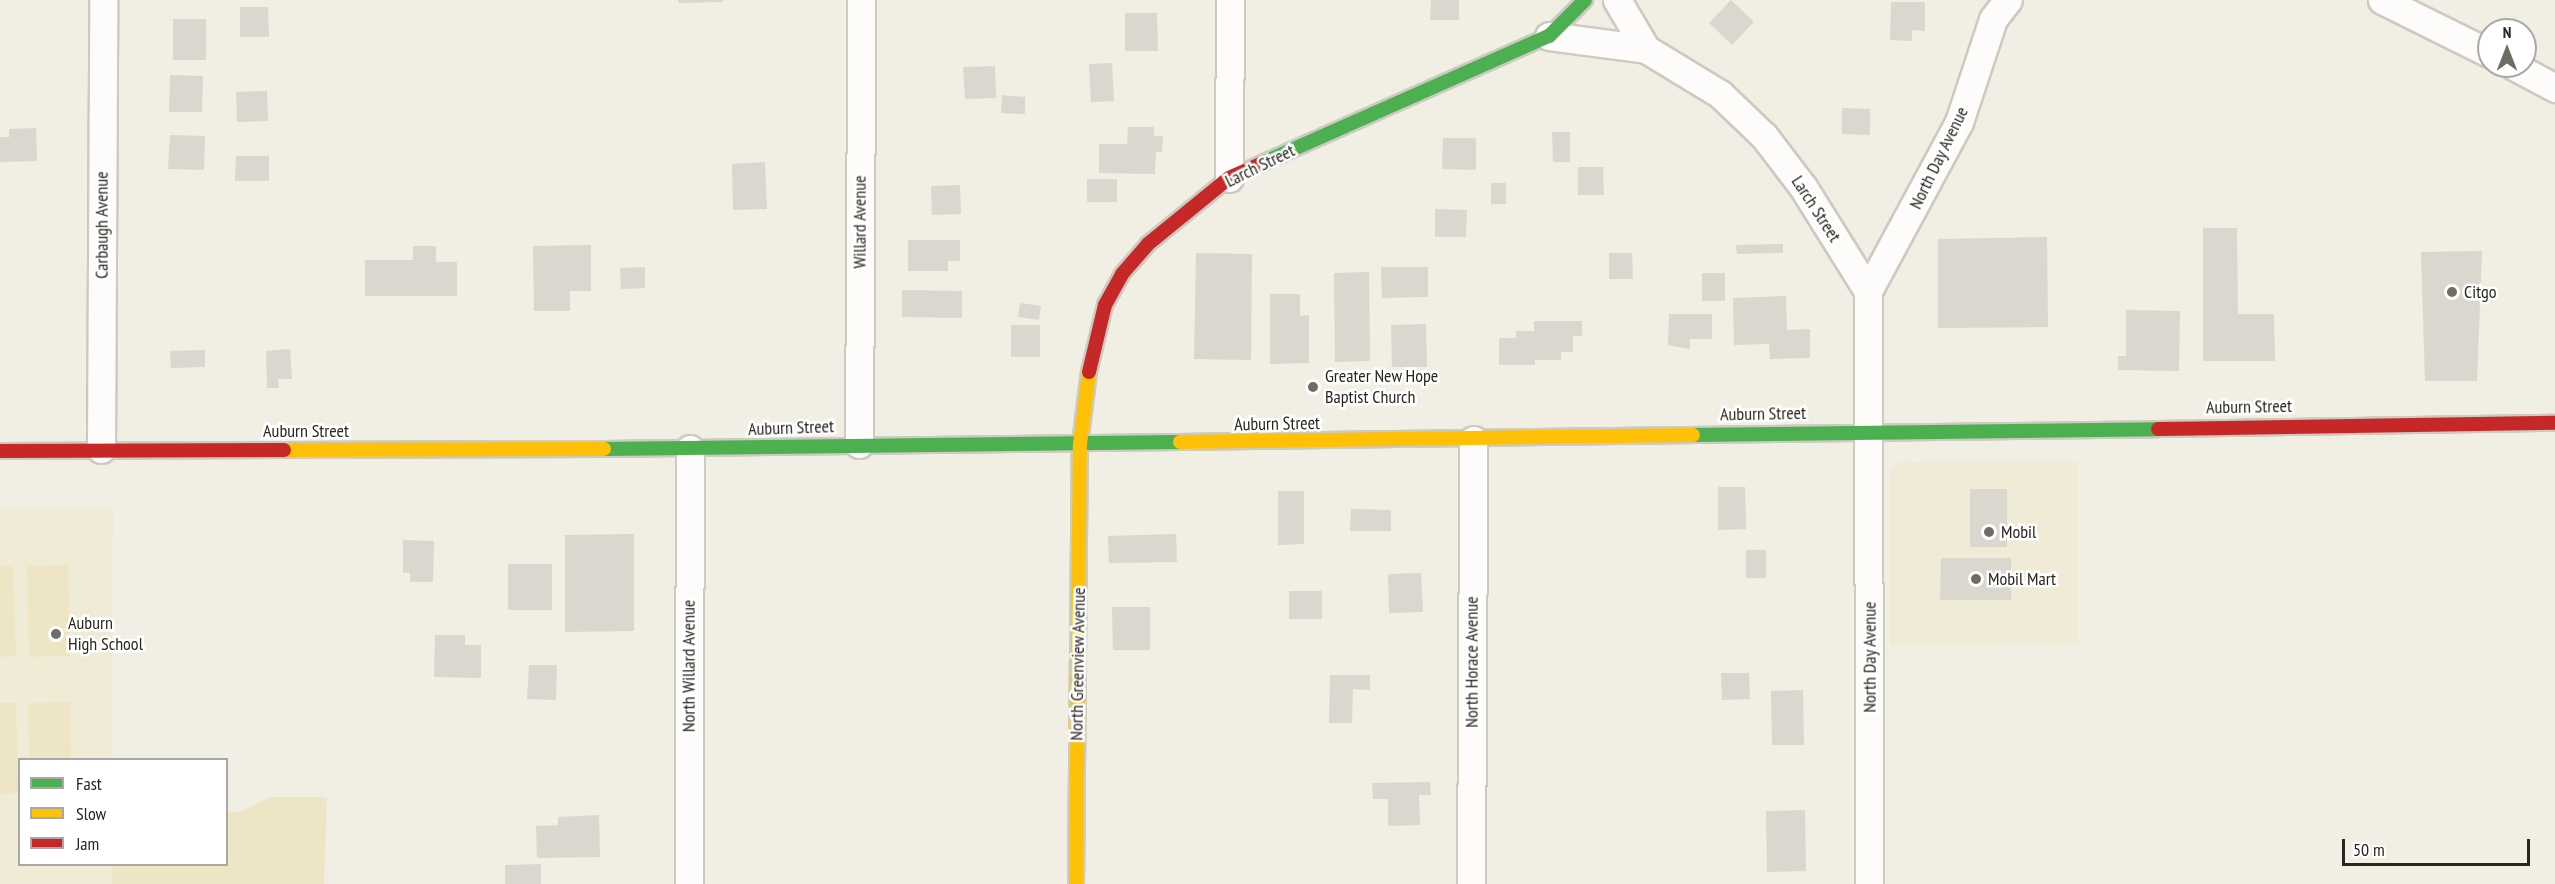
<!DOCTYPE html>
<style>
body{margin:0}
#map{position:relative;width:2555px;height:884px;overflow:hidden;background:#f1eee3;font-family:"PT Sans Narrow",sans-serif}
div>[style]{position:absolute}
.built>*{inset:0;background:#f0ebd6}
.green>*{inset:0;background:#eee5c4}
.building>*{inset:0;background:#d9d7ce}
.roads{filter:drop-shadow(2px 0 #cccac1) drop-shadow(-2px 0 #cccac1) drop-shadow(0 2px #cccac1) drop-shadow(0 -2px #cccac1)}
.street>*{height:27px;margin:-13.5px;padding:0 13.5px;transform-origin:13.5px;border-radius:13.5px;background:#fdfcfb}
.fast>*{height:14px;margin:-7px;padding:0 7px;transform-origin:7px;border-radius:7px;background:#4caf50}
.slow>*{height:14px;margin:-7px;padding:0 7px;transform-origin:7px;border-radius:7px;background:#ffc107}
.jam>*{height:14px;margin:-7px;padding:0 7px;transform-origin:7px;border-radius:7px;background:#c62828}
.dots>*{width:16px;height:16px;translate:-50% -50%;box-sizing:border-box;border:3px solid #fff;border-radius:50%}
span{translate:-50% -50%;white-space:nowrap;text-align:center;line-height:1.15;-webkit-text-stroke:5px #fff;paint-order:stroke}
.street-label{font-size:18px;color:#28261e}
.poi-label{font-size:18px;color:#28261e}
.left{translate:0 -50%;text-align:left}
.legend{position:absolute;left:18px;top:758px;width:210px;height:108px;box-sizing:border-box;background:#fff;border:2px solid #a9a8a5;margin:0;padding:8px 10px;list-style:none;font-size:18px;color:#28261e}
.legend li{display:flex;align-items:center;gap:12px;height:30px}
.legend b{width:30px;border:2px solid #a9a8a5}
.north{position:absolute;left:2477px;top:18px;width:60px;height:60px;box-sizing:border-box;background:#fff;border:2px solid #a9a8a5;border-radius:50%;rotate:0deg;font-size:16px;font-weight:700;line-height:24px;text-align:center;color:#28261e}
.north::after{content:'';display:block;margin:auto;width:21px;height:27px;background:#6e6c63;clip-path:polygon(50% 0,100% 100%,50% 72%,0 100%)}
.scale{position:absolute;left:2342px;top:839px;width:188px;height:27px;box-sizing:border-box;border:3px solid #28261e;border-top:0;padding-left:8px;font-size:18px;line-height:21px;white-space:nowrap;color:#28261e;-webkit-text-stroke:4px #fff;paint-order:stroke}
</style>
<div id="map">
<div class="built">
<div style="clip-path:polygon(2077px 461px,2078px 644px,1890px 645px,1889px 473px,1899px 462px)"></div>
<div style="clip-path:polygon(0 508px,113px 508px,112px 759px,20px 760px,20px 864px,112px 865px,112px 884px,0 884px)"></div>
</div>
<div class="green">
<div style="clip-path:polygon(68px 565px,70px 656px,29px 657px,27px 566px)"></div>
<div style="clip-path:polygon(0 566px,13px 566px,16px 656px,0 657px)"></div>
<div style="clip-path:polygon(70px 702px,71px 759px,29px 759px,28px 703px)"></div>
<div style="clip-path:polygon(0 703px,16px 703px,18px 793px,0 794px)"></div>
<div style="clip-path:polygon(270px 797px,327px 797px,324px 884px,112px 884px,112px 865px,226px 864px,227px 812px,239px 812px)"></div>
</div>
<div class="building">
<div style="clip-path:polygon(678px 0,723px 0,723px 2px,679px 3px)"></div>
<div style="clip-path:polygon(1431px 0,1459px 0,1459px 20px,1430px 20px)"></div>
<div style="clip-path:polygon(1731px 0,1754px 22px,1732px 45px,1709px 23px)"></div>
<div style="clip-path:polygon(1891px 2px,1925px 2px,1925px 31px,1912px 30px,1912px 41px,1890px 40px)"></div>
<div style="clip-path:polygon(240px 7px,268px 7px,269px 37px,240px 37px)"></div>
<div style="clip-path:polygon(1125px 13px,1157px 13px,1158px 51px,1125px 51px)"></div>
<div style="clip-path:polygon(173px 19px,206px 19px,206px 60px,173px 60px)"></div>
<div style="clip-path:polygon(1112px 63px,1114px 101px,1091px 102px,1089px 64px)"></div>
<div style="clip-path:polygon(995px 66px,996px 98px,965px 99px,963px 67px)"></div>
<div style="clip-path:polygon(170px 75px,203px 76px,202px 112px,169px 112px)"></div>
<div style="clip-path:polygon(267px 91px,268px 121px,237px 122px,236px 92px)"></div>
<div style="clip-path:polygon(1002px 95px,1025px 97px,1025px 114px,1001px 113px)"></div>
<div style="clip-path:polygon(1842px 108px,1870px 109px,1870px 135px,1842px 134px)"></div>
<div style="clip-path:polygon(1128px 127px,1154px 127px,1154px 136px,1163px 136px,1162px 152px,1156px 152px,1155px 174px,1099px 173px,1099px 144px,1127px 144px)"></div>
<div style="clip-path:polygon(36px 128px,37px 161px,0 162px,0 137px,9px 137px,9px 129px)"></div>
<div style="clip-path:polygon(1552px 132px,1570px 132px,1570px 162px,1553px 162px)"></div>
<div style="clip-path:polygon(170px 135px,205px 136px,204px 170px,168px 169px)"></div>
<div style="clip-path:polygon(1443px 138px,1476px 138px,1476px 170px,1442px 169px)"></div>
<div style="clip-path:polygon(236px 156px,269px 156px,269px 181px,235px 181px)"></div>
<div style="clip-path:polygon(765px 162px,767px 209px,733px 210px,732px 164px)"></div>
<div style="clip-path:polygon(1578px 167px,1603px 167px,1604px 195px,1578px 195px)"></div>
<div style="clip-path:polygon(1087px 179px,1117px 179px,1117px 202px,1087px 202px)"></div>
<div style="clip-path:polygon(1491px 183px,1506px 183px,1506px 204px,1491px 204px)"></div>
<div style="clip-path:polygon(960px 185px,961px 214px,932px 215px,931px 186px)"></div>
<div style="clip-path:polygon(1435px 209px,1467px 210px,1466px 237px,1435px 237px)"></div>
<div style="clip-path:polygon(2203px 228px,2237px 228px,2238px 314px,2274px 314px,2275px 361px,2203px 361px)"></div>
<div style="clip-path:polygon(2047px 237px,2048px 327px,1938px 328px,1938px 239px)"></div>
<div style="clip-path:polygon(908px 240px,960px 240px,960px 261px,948px 261px,948px 271px,908px 271px)"></div>
<div style="clip-path:polygon(1783px 244px,1783px 253px,1737px 254px,1736px 245px)"></div>
<div style="clip-path:polygon(591px 245px,591px 291px,570px 291px,570px 311px,534px 311px,533px 246px)"></div>
<div style="clip-path:polygon(413px 246px,436px 246px,436px 262px,457px 262px,457px 296px,365px 296px,365px 260px,413px 260px)"></div>
<div style="clip-path:polygon(2482px 251px,2477px 381px,2425px 381px,2421px 252px)"></div>
<div style="clip-path:polygon(1196px 253px,1252px 254px,1251px 360px,1194px 359px)"></div>
<div style="clip-path:polygon(1609px 253px,1632px 253px,1633px 279px,1609px 279px)"></div>
<div style="clip-path:polygon(645px 267px,645px 288px,621px 289px,620px 268px)"></div>
<div style="clip-path:polygon(1381px 267px,1428px 267px,1428px 297px,1382px 298px)"></div>
<div style="clip-path:polygon(1369px 272px,1370px 361px,1335px 362px,1334px 273px)"></div>
<div style="clip-path:polygon(1702px 273px,1725px 273px,1725px 301px,1702px 301px)"></div>
<div style="clip-path:polygon(902px 290px,962px 291px,962px 318px,902px 317px)"></div>
<div style="clip-path:polygon(1270px 294px,1300px 294px,1300px 316px,1309px 315px,1309px 363px,1270px 364px)"></div>
<div style="clip-path:polygon(1786px 296px,1787px 330px,1810px 329px,1810px 358px,1770px 359px,1769px 344px,1734px 345px,1733px 298px)"></div>
<div style="clip-path:polygon(1020px 303px,1041px 306px,1039px 320px,1018px 317px)"></div>
<div style="clip-path:polygon(2126px 310px,2180px 311px,2179px 371px,2118px 370px,2118px 356px,2126px 356px)"></div>
<div style="clip-path:polygon(1669px 314px,1712px 314px,1712px 339px,1690px 339px,1690px 349px,1668px 345px)"></div>
<div style="clip-path:polygon(1534px 321px,1582px 321px,1582px 336px,1573px 336px,1573px 352px,1561px 352px,1561px 360px,1535px 360px,1535px 365px,1499px 365px,1499px 338px,1516px 338px,1516px 331px,1534px 331px)"></div>
<div style="clip-path:polygon(1426px 324px,1427px 367px,1392px 367px,1391px 325px)"></div>
<div style="clip-path:polygon(1011px 325px,1040px 325px,1040px 357px,1011px 357px)"></div>
<div style="clip-path:polygon(290px 349px,292px 379px,278px 379px,279px 388px,267px 388px,266px 351px)"></div>
<div style="clip-path:polygon(205px 350px,205px 367px,171px 368px,170px 351px)"></div>
<div style="clip-path:polygon(1718px 487px,1745px 487px,1746px 529px,1718px 530px)"></div>
<div style="clip-path:polygon(1970px 489px,2007px 489px,2007px 547px,1970px 547px)"></div>
<div style="clip-path:polygon(1278px 491px,1304px 491px,1304px 544px,1278px 545px)"></div>
<div style="clip-path:polygon(1351px 509px,1391px 510px,1391px 531px,1350px 531px)"></div>
<div style="clip-path:polygon(634px 534px,634px 631px,565px 632px,565px 535px)"></div>
<div style="clip-path:polygon(1176px 534px,1177px 562px,1109px 563px,1108px 536px)"></div>
<div style="clip-path:polygon(403px 540px,434px 541px,433px 582px,410px 582px,410px 573px,403px 573px)"></div>
<div style="clip-path:polygon(1746px 550px,1766px 550px,1766px 578px,1746px 578px)"></div>
<div style="clip-path:polygon(1941px 558px,2011px 558px,2011px 600px,1940px 600px)"></div>
<div style="clip-path:polygon(508px 564px,552px 564px,552px 610px,508px 610px)"></div>
<div style="clip-path:polygon(1421px 573px,1423px 612px,1389px 613px,1388px 574px)"></div>
<div style="clip-path:polygon(1289px 591px,1322px 591px,1322px 619px,1289px 619px)"></div>
<div style="clip-path:polygon(1112px 607px,1150px 607px,1150px 650px,1113px 650px)"></div>
<div style="clip-path:polygon(435px 635px,465px 635px,465px 645px,481px 645px,481px 678px,434px 677px)"></div>
<div style="clip-path:polygon(529px 665px,557px 665px,556px 700px,527px 699px)"></div>
<div style="clip-path:polygon(1721px 673px,1749px 673px,1750px 699px,1722px 700px)"></div>
<div style="clip-path:polygon(1330px 675px,1370px 675px,1370px 690px,1353px 689px,1352px 723px,1329px 723px)"></div>
<div style="clip-path:polygon(1803px 690px,1804px 745px,1772px 745px,1771px 691px)"></div>
<div style="clip-path:polygon(1430px 782px,1431px 795px,1419px 795px,1420px 825px,1388px 826px,1388px 799px,1373px 799px,1372px 783px)"></div>
<div style="clip-path:polygon(1805px 810px,1806px 871px,1767px 872px,1766px 811px)"></div>
<div style="clip-path:polygon(599px 815px,600px 857px,537px 858px,536px 826px,558px 825px,558px 817px)"></div>
<div style="clip-path:polygon(541px 864px,541px 884px,505px 884px,505px 865px)"></div>
</div>
<div class="roads">
<div class="street">
<div style="left:1617px;top:0;width:57px;rotate:59.4deg"></div>
<div style="left:1646px;top:49px;width:87px;rotate:31.3deg"></div>
<div style="left:1720px;top:94px;width:61px;rotate:43.7deg"></div>
<div style="left:1764px;top:136px;width:64px;rotate:52.6deg"></div>
<div style="left:1803px;top:187px;width:123px;rotate:58deg"></div>
<div style="left:1868px;top:291px;width:593px;rotate:89.9deg"></div>
<div style="left:2382px;top:0;width:119px;rotate:26.4deg"></div>
<div style="left:1549px;top:36px;width:98px;rotate:7.6deg"></div>
<div style="left:2514px;top:66px;width:47px;rotate:28.2deg"></div>
<div style="left:1229px;top:178px;width:178px;rotate:-89.7deg"></div>
<div style="left:1868px;top:291px;width:192px;rotate:-61.7deg"></div>
<div style="left:1959px;top:122px;width:108px;rotate:-71.7deg"></div>
<div style="left:1993px;top:19px;width:24px;rotate:-52deg"></div>
<div style="left:859px;top:444px;width:444px;rotate:-89.7deg"></div>
<div style="left:101px;top:449px;width:449px;rotate:-89.7deg"></div>
<div style="left:689px;top:884px;width:435px;rotate:-89.9deg"></div>
<div style="left:1471px;top:884px;width:444px;rotate:-89.7deg"></div>
</div>
<div class="fast">
<div style="left:1262px;top:163px;width:314px;rotate:-23.9deg"></div>
<div style="left:1549px;top:36px;width:51px;rotate:-45deg"></div>
<div style="left:1693px;top:435px;width:465px;rotate:-0.7deg"></div>
<div style="left:604px;top:449px;width:576px;rotate:-0.7deg"></div>
</div>
<div class="slow">
<div style="left:1180px;top:442px;width:513px;rotate:-0.78deg"></div>
<div style="left:284px;top:450px;width:320px;rotate:-0.2deg"></div>
<div style="left:1076px;top:884px;width:440px;rotate:-89.5deg"></div>
<div style="left:1080px;top:444px;width:73px;rotate:-82.9deg"></div>
</div>
<div class="jam">
<div style="left:1089px;top:372px;width:69px;rotate:-76.6deg"></div>
<div style="left:1105px;top:305px;width:35px;rotate:-61deg"></div>
<div style="left:1122px;top:274px;width:40px;rotate:-49deg"></div>
<div style="left:1148px;top:244px;width:104px;rotate:-39.2deg"></div>
<div style="left:1229px;top:178px;width:36px;rotate:-24deg"></div>
<div style="left:2158px;top:429px;width:397px;rotate:-0.9deg"></div>
<div style="left:0;top:451px;width:284px;rotate:-0.2deg"></div>
</div>
</div>
<div class="dots">
<div style="left:2452px;top:292px;background:#6e6c63"></div>
<div style="left:1313px;top:387px;background:#6e6c63"></div>
<div style="left:1989px;top:532px;background:#6e6c63"></div>
<div style="left:1976px;top:579px;background:#6e6c63"></div>
<div style="left:56px;top:634px;background:#6e6c63"></div>
</div>
<div class="street-label">
<span style="left:1939px;top:158px;rotate:-64deg">North Day Avenue</span>
<span style="left:1260px;top:166px;rotate:-26deg">Larch Street</span>
<span style="left:1816px;top:209px;rotate:57deg">Larch Street</span>
<span style="left:860px;top:222px;rotate:-90deg">Willard Avenue</span>
<span style="left:102px;top:225px;rotate:-90deg">Carbaugh Avenue</span>
<span style="left:2249px;top:407px;rotate:-1deg">Auburn Street</span>
<span style="left:1763px;top:414px;rotate:-1deg">Auburn Street</span>
<span style="left:1277px;top:424px;rotate:-1deg">Auburn Street</span>
<span style="left:791px;top:428px;rotate:-2deg">Auburn Street</span>
<span style="left:306px;top:431px">Auburn Street</span>
<span style="left:1870px;top:657px;rotate:-90deg">North Day Avenue</span>
<span style="left:1472px;top:662px;rotate:-90deg">North Horace Avenue</span>
<span style="left:1078px;top:664px;rotate:-89deg">North Greenview Avenue</span>
<span style="left:689px;top:666px;rotate:-90deg">North Willard Avenue</span>
</div>
<div class="poi-label">
<span class="left" style="left:2464px;top:292px">Citgo</span>
<span class="left" style="left:1325px;top:387px">Greater New Hope<br>Baptist Church</span>
<span class="left" style="left:2001px;top:532px">Mobil</span>
<span class="left" style="left:1988px;top:579px">Mobil Mart</span>
<span class="left" style="left:68px;top:634px">Auburn<br>High School</span>
</div>
<ul class="legend">
<li><b style="height:8px;background:#4caf50"></b>Fast</li>
<li><b style="height:8px;background:#ffc107"></b>Slow</li>
<li><b style="height:8px;background:#c62828"></b>Jam</li>
</ul>
<div class="north">N</div>
<div class="scale">50 m</div>
</div>
